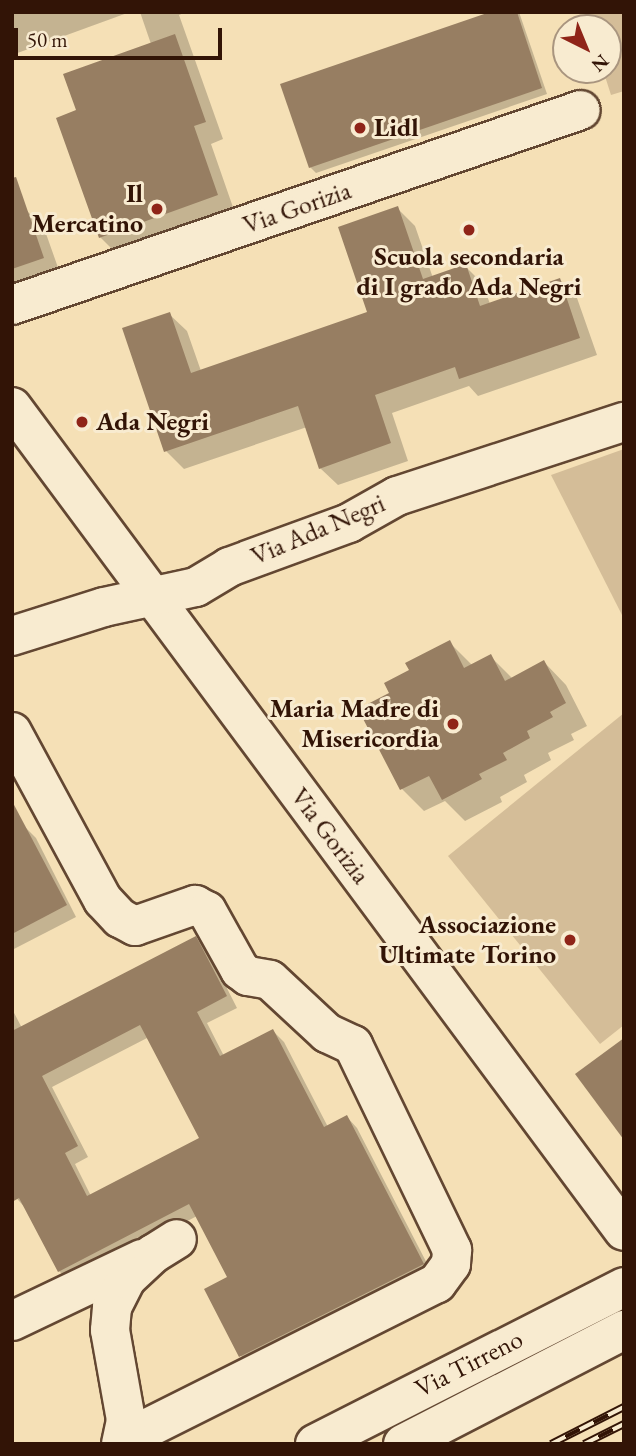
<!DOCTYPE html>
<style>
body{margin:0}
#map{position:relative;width:636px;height:1456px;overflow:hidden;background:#f5e0b6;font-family:"EB Garamond",serif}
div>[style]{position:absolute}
.green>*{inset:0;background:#d4bd98}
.shadow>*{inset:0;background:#0003}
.building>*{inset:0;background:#977e62}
.roads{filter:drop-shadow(2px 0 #634732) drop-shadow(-2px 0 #634732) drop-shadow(0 2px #634732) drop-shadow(0 -2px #634732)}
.minor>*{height:38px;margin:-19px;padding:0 19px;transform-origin:19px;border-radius:19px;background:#f8ebd0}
.rail>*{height:8px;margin-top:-4px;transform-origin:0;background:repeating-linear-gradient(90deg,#f8ebd0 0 16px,#321406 0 32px);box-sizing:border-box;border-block:2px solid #321406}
.dots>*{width:19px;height:19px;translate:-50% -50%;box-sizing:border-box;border:4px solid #f8ebd0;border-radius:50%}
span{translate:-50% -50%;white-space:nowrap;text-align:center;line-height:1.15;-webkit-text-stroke:6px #f8ebd0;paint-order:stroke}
.poi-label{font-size:26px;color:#321406;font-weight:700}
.left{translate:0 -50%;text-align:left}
.right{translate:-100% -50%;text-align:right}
.street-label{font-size:26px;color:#321406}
.frame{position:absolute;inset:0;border:14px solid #321406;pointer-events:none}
.north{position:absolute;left:552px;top:14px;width:70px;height:70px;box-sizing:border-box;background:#f8ebd0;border:2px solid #a9957f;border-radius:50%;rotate:137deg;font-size:19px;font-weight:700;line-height:28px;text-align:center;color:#321406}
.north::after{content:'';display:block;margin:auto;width:24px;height:32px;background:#8f2418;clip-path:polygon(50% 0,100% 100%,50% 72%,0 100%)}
.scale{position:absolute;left:14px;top:28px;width:208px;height:32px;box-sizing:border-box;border:4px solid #321406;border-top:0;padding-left:9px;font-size:21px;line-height:24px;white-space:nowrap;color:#321406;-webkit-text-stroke:5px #f8ebd0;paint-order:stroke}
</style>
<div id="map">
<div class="green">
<div style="clip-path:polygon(584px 12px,624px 12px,624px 91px,611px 95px,603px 70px,608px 70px,608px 28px,589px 28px)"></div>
<div style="clip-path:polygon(624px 449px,624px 614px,622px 615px,551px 475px)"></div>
<div style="clip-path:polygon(624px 713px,624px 1025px,600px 1044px,448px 856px)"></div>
</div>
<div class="shadow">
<div style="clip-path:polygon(12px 12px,130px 12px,12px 55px)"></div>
<div style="clip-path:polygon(140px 12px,186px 12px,179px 15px,223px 139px,211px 144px,235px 213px,118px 255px,100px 237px,79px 111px,151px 44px)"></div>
<div style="clip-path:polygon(496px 12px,519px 12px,547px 94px,316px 173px,310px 167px)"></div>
<div style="clip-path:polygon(397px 208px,415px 226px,433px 278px,465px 266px,483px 284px,490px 304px,560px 280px,577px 298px,597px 355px,478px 396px,469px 386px,392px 413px,408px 461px,338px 485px,320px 468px,307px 427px,184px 469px,166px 451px,169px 314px,187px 331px,201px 371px,369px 313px)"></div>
<div style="clip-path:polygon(26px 210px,44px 228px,61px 276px,12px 293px,12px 215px)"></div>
<div style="clip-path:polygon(449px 642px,472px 665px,490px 656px,513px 679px,544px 662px,566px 685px,587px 726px,571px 734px,574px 740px,548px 753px,551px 760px,524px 775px,527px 782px,500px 797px,502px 802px,465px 821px,445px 801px,424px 811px,402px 789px,360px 710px,391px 694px,411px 670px)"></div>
<div style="clip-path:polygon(25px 827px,36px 838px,76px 917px,12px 950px,12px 834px)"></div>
<div style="clip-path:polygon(evenodd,196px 938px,207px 949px,237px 1008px,207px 1023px,224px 1056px,273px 1031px,284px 1042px,328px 1127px,347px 1117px,357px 1128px,433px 1275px,252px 1367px,241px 1356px,207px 1290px,229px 1277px,197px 1216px,70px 1282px,59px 1271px,27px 1210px,12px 1193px,12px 1009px,22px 1028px,196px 938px,149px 1037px,201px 1139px,91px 1196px,75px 1164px,88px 1157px,52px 1087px,149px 1037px)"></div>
</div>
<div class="building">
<div style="clip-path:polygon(490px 12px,517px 12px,542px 88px,309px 168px,280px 84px)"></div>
<div style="clip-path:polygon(175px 34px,206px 122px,194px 126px,218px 195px,99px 238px,56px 118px,76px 110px,63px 74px)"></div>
<div style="clip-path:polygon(16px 177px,44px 258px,12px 269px,12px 178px)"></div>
<div style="clip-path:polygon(398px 206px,423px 279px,466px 264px,480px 306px,560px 278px,580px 338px,459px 379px,455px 367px,375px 395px,391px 443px,319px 469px,298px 406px,164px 452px,122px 328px,170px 312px,191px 373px,367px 312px,338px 227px)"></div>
<div style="clip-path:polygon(450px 640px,464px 668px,491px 654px,505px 681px,544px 660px,566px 703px,550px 712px,553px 717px,527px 731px,530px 738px,503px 753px,507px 760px,479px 774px,482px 779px,442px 800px,429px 776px,400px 790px,358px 709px,389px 693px,384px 683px,409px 670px,405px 663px)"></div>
<div style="clip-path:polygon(12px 801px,67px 905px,12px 934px)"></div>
<div style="clip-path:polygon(evenodd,196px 936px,227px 996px,197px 1012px,220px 1056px,273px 1029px,324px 1127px,347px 1115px,424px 1264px,239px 1357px,204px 1289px,227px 1277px,189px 1204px,58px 1272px,19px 1198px,12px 1202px,12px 1031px,196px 936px,140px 1025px,199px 1138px,87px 1196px,65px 1153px,78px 1146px,42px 1076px,140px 1025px)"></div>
<div style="clip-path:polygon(624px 1038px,624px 1140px,575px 1074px)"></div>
</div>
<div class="roads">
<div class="minor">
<div style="left:12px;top:305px;width:601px;rotate:-18.92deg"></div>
<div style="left:12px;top:407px;width:1026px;rotate:53.4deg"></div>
<div style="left:12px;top:636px;width:96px;rotate:-17.5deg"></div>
<div style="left:104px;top:607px;width:94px;rotate:-12.3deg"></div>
<div style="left:196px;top:587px;width:39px;rotate:-31deg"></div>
<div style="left:229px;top:567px;width:128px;rotate:-20.1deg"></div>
<div style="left:349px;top:523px;width:55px;rotate:-29.4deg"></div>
<div style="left:397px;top:496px;width:239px;rotate:-18.1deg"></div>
<div style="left:12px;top:732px;width:191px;rotate:61.6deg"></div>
<div style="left:103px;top:900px;width:25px;rotate:47deg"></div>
<div style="left:120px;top:918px;width:17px;rotate:28deg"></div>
<div style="left:135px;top:926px;width:64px;rotate:-19.3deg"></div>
<div style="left:195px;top:905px;width:13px;rotate:27deg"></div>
<div style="left:207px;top:911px;width:68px;rotate:60.8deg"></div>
<div style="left:240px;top:970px;width:10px;rotate:37deg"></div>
<div style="left:248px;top:976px;width:22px;rotate:10deg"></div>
<div style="left:270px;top:980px;width:78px;rotate:42.9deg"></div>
<div style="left:327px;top:1033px;width:29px;rotate:25deg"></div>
<div style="left:353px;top:1045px;width:228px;rotate:64.2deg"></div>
<div style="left:452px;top:1250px;width:14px;rotate:94deg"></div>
<div style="left:451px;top:1264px;width:24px;rotate:126deg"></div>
<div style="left:437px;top:1283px;width:351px;rotate:153.4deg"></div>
<div style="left:12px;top:1321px;width:144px;rotate:-25.5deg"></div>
<div style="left:121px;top:1444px;width:25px;rotate:-78deg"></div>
<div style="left:126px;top:1420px;width:91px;rotate:-100.1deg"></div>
<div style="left:110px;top:1330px;width:23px;rotate:-85deg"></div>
<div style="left:112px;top:1307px;width:31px;rotate:-63deg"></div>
<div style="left:126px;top:1279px;width:37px;rotate:-43deg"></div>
<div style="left:153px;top:1254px;width:28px;rotate:-32deg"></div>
<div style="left:315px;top:1444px;width:347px;rotate:-26.9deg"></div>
<div style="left:403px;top:1444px;width:249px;rotate:-27.3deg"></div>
</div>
</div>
<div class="rail">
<div style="left:551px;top:1444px;width:82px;rotate:-26.9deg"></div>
<div style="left:584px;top:1444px;width:45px;rotate:-26.6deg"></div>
</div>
<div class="dots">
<div style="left:360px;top:128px;background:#8f2418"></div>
<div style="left:157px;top:209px;background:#8f2418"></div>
<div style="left:469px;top:230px;background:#8f2418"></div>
<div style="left:82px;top:422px;background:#8f2418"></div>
<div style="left:453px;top:724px;background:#8f2418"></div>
<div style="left:570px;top:940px;background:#8f2418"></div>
</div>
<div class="poi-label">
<span class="left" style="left:374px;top:128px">Lidl</span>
<span class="right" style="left:143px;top:209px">Il<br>Mercatino</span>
<span style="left:469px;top:272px">Scuola secondaria<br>di I grado Ada Negri</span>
<span class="left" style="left:96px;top:422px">Ada Negri</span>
<span class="right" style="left:439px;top:724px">Maria Madre di<br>Misericordia</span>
<span class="right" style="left:556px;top:940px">Associazione<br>Ultimate Torino</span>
</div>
<div class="street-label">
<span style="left:297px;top:208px;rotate:-19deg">Via Gorizia</span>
<span style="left:318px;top:530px;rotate:-23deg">Via Ada Negri</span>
<span style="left:330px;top:836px;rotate:53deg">Via Gorizia</span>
<span style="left:469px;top:1364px;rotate:-27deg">Via Tirreno</span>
</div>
<div class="frame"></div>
<div class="north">N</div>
<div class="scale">50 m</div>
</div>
